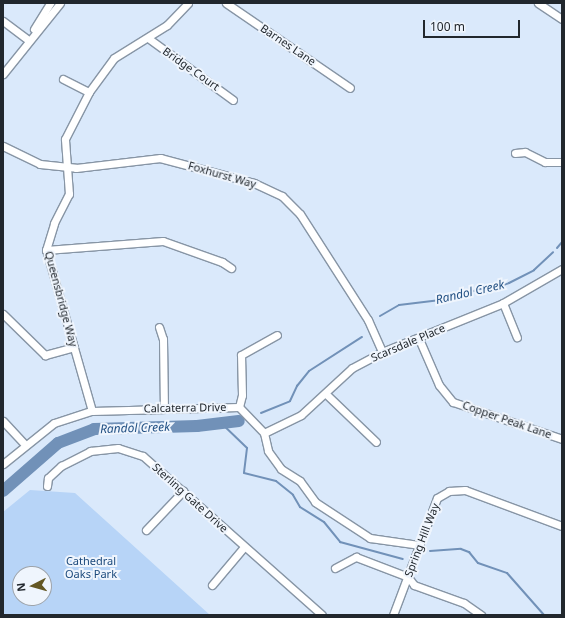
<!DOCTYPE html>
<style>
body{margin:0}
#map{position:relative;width:565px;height:618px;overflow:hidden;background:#dae9fb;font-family:"Noto Sans",sans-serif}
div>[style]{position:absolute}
.green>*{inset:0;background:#b7d4f7}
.stream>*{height:2px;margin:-1px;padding:0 1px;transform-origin:1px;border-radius:1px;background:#7191b8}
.river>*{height:12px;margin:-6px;padding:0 6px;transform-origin:6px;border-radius:6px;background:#7191b8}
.roads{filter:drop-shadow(1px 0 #8795a5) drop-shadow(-1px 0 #8795a5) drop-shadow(0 1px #8795a5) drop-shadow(0 -1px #8795a5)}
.minor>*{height:7px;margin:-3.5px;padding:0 3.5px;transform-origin:3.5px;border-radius:3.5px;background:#fff}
span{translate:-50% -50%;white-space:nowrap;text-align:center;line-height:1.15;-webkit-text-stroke:4px #eff5fd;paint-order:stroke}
.street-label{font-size:11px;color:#21272d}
.park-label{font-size:11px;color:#1c4a7c}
.water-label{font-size:12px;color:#235184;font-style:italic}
.frame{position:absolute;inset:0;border:4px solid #21272d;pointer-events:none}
.north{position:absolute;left:12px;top:566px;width:40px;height:40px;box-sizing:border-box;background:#eff5fd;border:1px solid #9da3aa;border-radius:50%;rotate:264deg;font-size:11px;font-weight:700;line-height:16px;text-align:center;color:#21272d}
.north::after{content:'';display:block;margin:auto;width:14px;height:18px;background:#635724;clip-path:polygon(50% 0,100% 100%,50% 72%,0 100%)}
.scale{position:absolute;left:423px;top:20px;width:97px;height:18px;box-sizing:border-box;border:2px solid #21272d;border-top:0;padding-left:5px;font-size:12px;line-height:14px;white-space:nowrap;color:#21272d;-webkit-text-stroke:3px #eff5fd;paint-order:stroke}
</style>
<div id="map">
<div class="green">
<div style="clip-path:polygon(evenodd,30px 490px,75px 493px,210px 615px,3px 615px,3px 512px,30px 490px,20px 574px,44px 574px,44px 598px,20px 598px,20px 574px)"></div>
</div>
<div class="stream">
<div style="left:557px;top:248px;width:8px;rotate:-50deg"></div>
<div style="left:380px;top:316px;width:22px;rotate:-30deg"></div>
<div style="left:399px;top:305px;width:50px;rotate:-6.8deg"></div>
<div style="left:449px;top:299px;width:33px;rotate:-18deg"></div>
<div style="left:480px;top:289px;width:11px"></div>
<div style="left:491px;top:289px;width:19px;rotate:-18deg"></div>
<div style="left:509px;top:283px;width:28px;rotate:-27deg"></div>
<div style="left:534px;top:270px;width:26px;rotate:-43deg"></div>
<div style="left:261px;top:413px;width:31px;rotate:-22deg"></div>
<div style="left:290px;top:401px;width:17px;rotate:-65deg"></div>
<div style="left:297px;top:386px;width:19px;rotate:-51deg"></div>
<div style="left:309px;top:371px;width:63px;rotate:-32.7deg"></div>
<div style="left:219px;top:421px;width:39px;rotate:44deg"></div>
<div style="left:247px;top:448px;width:25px;rotate:97deg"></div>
<div style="left:244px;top:473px;width:33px;rotate:14deg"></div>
<div style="left:276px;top:481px;width:22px;rotate:39deg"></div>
<div style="left:293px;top:495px;width:14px;rotate:60deg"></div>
<div style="left:300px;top:507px;width:28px;rotate:32deg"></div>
<div style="left:324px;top:522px;width:26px;rotate:51deg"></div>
<div style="left:340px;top:542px;width:65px;rotate:15.1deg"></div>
<div style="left:430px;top:551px;width:31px;rotate:-4deg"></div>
<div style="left:461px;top:549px;width:9px;rotate:21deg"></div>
<div style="left:469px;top:552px;width:14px;rotate:51deg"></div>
<div style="left:478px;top:563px;width:31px;rotate:19deg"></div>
<div style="left:507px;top:573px;width:56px;rotate:48.6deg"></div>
</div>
<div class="river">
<div style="left:3px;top:491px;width:73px;rotate:-41.1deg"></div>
<div style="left:58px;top:443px;width:39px;rotate:-21deg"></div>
<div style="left:94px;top:429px;width:103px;rotate:-1.7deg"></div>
<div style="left:197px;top:426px;width:42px;rotate:-6.8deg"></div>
</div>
<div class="roads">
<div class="minor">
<div style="left:226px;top:3px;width:150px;rotate:34.4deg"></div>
<div style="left:538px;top:3px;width:29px;rotate:34deg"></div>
<div style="left:3px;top:21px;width:31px;rotate:37deg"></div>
<div style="left:34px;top:29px;width:31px;rotate:-58deg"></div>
<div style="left:148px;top:38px;width:105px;rotate:36.1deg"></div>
<div style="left:3px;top:74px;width:91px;rotate:-51.2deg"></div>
<div style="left:63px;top:79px;width:29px;rotate:27deg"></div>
<div style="left:3px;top:146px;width:41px;rotate:25.9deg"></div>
<div style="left:40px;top:164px;width:36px;rotate:6deg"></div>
<div style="left:76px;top:168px;width:85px;rotate:-6.8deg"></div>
<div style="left:160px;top:158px;width:97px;rotate:14.9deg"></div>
<div style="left:254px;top:183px;width:31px;rotate:25deg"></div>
<div style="left:282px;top:196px;width:25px;rotate:45deg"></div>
<div style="left:300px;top:214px;width:126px;rotate:57.3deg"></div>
<div style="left:368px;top:320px;width:35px;rotate:66deg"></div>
<div style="left:515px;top:153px;width:10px;rotate:-6deg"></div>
<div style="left:525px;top:152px;width:22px;rotate:27deg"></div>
<div style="left:545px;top:162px;width:17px"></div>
<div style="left:46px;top:250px;width:117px;rotate:-4.4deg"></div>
<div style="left:163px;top:241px;width:63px;rotate:19.6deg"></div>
<div style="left:222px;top:262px;width:11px;rotate:34deg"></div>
<div style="left:503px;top:303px;width:37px;rotate:68deg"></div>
<div style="left:3px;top:314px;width:59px;rotate:44.3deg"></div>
<div style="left:45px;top:355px;width:30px;rotate:-15deg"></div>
<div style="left:159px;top:327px;width:13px;rotate:72deg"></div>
<div style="left:163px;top:339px;width:69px;rotate:89.2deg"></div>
<div style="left:419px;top:339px;width:50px;rotate:66.5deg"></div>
<div style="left:439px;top:385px;width:22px;rotate:51deg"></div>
<div style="left:453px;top:402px;width:115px;rotate:18.7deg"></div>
<div style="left:326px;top:394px;width:69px;rotate:43.8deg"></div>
<div style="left:239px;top:407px;width:12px;rotate:-76deg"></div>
<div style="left:242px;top:395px;width:40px;rotate:-91.4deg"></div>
<div style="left:241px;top:355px;width:41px;rotate:-29.1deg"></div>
<div style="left:92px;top:411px;width:167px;rotate:-105.9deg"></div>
<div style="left:46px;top:250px;width:28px;rotate:-73deg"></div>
<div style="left:54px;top:223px;width:33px;rotate:-63deg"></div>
<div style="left:69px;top:194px;width:55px;rotate:-94.2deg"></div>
<div style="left:65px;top:139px;width:53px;rotate:-62.9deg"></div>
<div style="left:89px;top:92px;width:42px;rotate:-53.7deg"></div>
<div style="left:114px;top:58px;width:62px;rotate:-31.9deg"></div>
<div style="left:167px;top:25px;width:30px;rotate:-46deg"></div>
<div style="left:3px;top:421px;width:33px;rotate:47deg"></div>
<div style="left:264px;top:433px;width:41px;rotate:-25.9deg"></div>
<div style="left:301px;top:415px;width:69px;rotate:-42.7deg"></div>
<div style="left:352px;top:368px;width:34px;rotate:-28deg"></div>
<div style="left:382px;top:352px;width:131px;rotate:-22deg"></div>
<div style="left:503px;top:303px;width:68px;rotate:-30deg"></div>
<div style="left:3px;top:464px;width:65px;rotate:-38.8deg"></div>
<div style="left:54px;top:423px;width:40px;rotate:-18deg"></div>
<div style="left:92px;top:411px;width:147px;rotate:-1.6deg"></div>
<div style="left:239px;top:407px;width:36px;rotate:46deg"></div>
<div style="left:264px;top:433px;width:18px;rotate:77deg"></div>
<div style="left:268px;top:451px;width:22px;rotate:54deg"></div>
<div style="left:281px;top:469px;width:22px;rotate:32deg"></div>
<div style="left:300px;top:481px;width:26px;rotate:54deg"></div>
<div style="left:315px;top:502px;width:66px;rotate:33.2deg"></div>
<div style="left:370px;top:538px;width:49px;rotate:8.1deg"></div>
<div style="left:47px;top:486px;width:8px;rotate:-83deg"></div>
<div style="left:48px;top:478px;width:18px;rotate:-43deg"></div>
<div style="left:61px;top:466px;width:33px;rotate:-27deg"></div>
<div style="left:90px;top:451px;width:28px;rotate:-6deg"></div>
<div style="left:118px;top:448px;width:26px;rotate:18deg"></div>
<div style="left:143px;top:456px;width:239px;rotate:41.6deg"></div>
<div style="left:146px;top:530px;width:54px;rotate:-46.5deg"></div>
<div style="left:335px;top:568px;width:24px;rotate:-28deg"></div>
<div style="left:356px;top:557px;width:56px;rotate:21deg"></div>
<div style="left:408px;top:577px;width:10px;rotate:53deg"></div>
<div style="left:414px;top:585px;width:53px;rotate:19.8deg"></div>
<div style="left:464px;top:603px;width:21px;rotate:35deg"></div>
<div style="left:212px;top:585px;width:50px;rotate:-49.9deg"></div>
<div style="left:393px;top:615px;width:125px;rotate:-69.4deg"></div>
<div style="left:437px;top:498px;width:14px;rotate:-30deg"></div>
<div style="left:449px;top:491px;width:16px;rotate:-4deg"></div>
<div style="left:465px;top:490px;width:103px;rotate:20.4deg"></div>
</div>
</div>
<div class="street-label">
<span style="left:288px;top:45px;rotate:34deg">Barnes Lane</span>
<span style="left:191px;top:69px;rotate:35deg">Bridge Court</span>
<span style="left:222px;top:175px;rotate:16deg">Foxhurst Way</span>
<span style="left:61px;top:299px;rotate:75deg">Queensbridge Way</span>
<span style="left:408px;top:343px;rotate:-23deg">Scarsdale Place</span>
<span style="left:185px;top:408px;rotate:-1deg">Calcaterra Drive</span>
<span style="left:507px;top:420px;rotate:19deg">Copper Peak Lane</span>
<span style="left:190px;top:498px;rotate:42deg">Sterling Gate Drive</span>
<span style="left:422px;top:540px;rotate:-69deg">Spring Hill Way</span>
</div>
<div class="park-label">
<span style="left:91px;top:568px">Cathedral<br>Oaks Park</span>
</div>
<div class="water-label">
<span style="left:470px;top:292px;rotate:-13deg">Randol Creek</span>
<span style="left:135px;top:428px;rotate:-2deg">Randol Creek</span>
</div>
<div class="frame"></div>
<div class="north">N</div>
<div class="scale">100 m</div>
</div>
